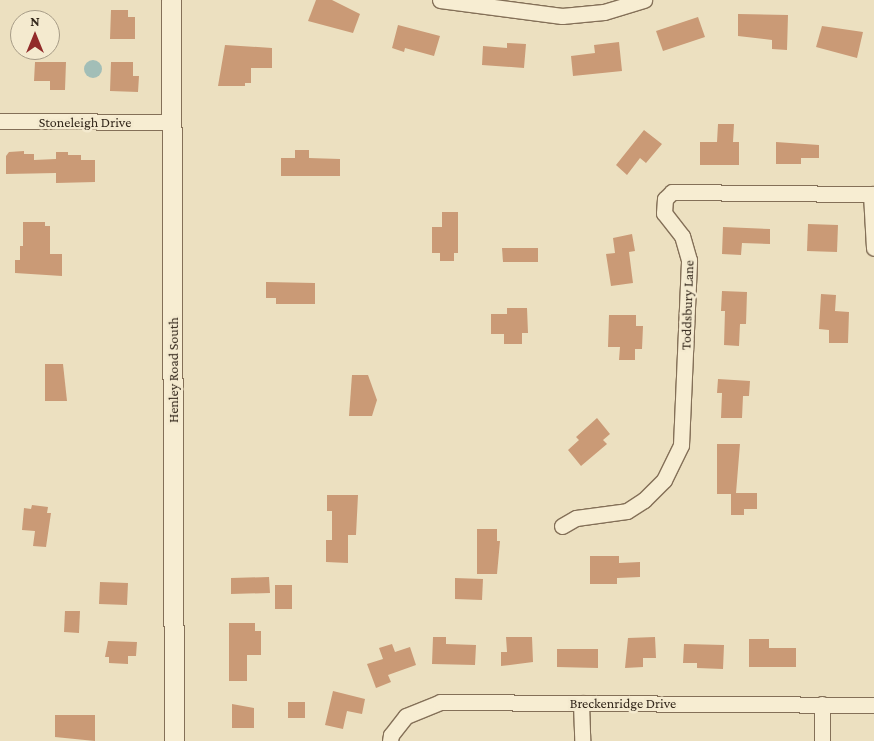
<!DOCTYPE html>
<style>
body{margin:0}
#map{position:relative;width:874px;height:741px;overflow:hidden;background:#ece0c0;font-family:"Crimson Pro",serif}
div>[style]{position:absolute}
.water>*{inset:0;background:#a2beb7}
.round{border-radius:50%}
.building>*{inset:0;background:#ca9a76}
.roads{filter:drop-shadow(1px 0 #847058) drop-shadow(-1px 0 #847058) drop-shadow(0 1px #847058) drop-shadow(0 -1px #847058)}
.minor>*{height:15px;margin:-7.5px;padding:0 7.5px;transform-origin:7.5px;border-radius:7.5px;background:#f7edd2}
.tertiary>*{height:19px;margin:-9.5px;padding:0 9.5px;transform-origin:9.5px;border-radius:9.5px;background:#f7edd2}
span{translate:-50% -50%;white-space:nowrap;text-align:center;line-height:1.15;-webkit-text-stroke:5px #f4eacf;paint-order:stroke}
.street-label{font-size:14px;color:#34281c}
.north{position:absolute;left:10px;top:10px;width:50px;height:50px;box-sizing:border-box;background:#f4eacf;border:1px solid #a79c87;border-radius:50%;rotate:0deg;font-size:14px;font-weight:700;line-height:20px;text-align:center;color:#34281c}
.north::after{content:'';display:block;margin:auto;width:18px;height:22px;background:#922b2a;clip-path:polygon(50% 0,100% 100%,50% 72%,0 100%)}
</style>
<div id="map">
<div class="water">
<div class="round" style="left:84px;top:60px;width:18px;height:18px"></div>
</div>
<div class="building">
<div style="clip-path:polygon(316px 0,332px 0,360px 14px,353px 33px,308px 21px)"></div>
<div style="clip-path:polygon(111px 10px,128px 10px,128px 17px,135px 17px,135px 39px,110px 39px)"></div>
<div style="clip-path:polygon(738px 14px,788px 15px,787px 50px,772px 49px,772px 40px,738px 36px)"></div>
<div style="clip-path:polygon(698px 17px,705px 37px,663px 51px,656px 31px)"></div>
<div style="clip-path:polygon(398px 25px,440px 36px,434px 56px,405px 48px,404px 52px,392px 48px)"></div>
<div style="clip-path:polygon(822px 26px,863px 32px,857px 58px,816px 47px)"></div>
<div style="clip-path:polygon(619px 42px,622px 71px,573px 76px,571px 56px,595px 53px,594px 45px)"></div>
<div style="clip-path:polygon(507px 43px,526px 44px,524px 68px,482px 65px,483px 46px,507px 48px)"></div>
<div style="clip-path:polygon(225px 45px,272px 48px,272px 68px,251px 68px,251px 83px,245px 83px,245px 86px,218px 86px)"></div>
<div style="clip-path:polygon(35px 62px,66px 62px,65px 90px,50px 90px,50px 81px,34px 81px)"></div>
<div style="clip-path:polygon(111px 62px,133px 62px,133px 76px,139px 76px,138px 92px,110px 91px)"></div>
<div style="clip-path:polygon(718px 124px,734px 124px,733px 142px,739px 142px,739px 165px,700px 165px,700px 142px,717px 142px)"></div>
<div style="clip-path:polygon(644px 130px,662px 144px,646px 163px,640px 158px,627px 175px,616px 165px)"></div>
<div style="clip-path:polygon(776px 142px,819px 145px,819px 158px,801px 158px,801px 164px,776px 164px)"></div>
<div style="clip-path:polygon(295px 150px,309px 150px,309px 158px,340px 159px,340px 176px,281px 176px,281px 158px,295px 158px)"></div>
<div style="clip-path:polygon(24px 151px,24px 154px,34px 154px,34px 160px,56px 159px,56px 152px,68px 152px,68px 155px,81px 155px,81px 160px,95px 160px,95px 182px,56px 183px,56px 173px,6px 174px,6px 156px,9px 152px)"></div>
<div style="clip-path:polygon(442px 212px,458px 212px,458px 253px,454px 253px,454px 261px,440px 261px,440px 253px,432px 253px,432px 227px,442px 227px)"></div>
<div style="clip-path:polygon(23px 222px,45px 222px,45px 226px,50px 226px,50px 254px,62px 254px,62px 276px,15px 273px,15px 260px,20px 260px,20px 246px,23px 246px)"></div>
<div style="clip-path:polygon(808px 224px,838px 225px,837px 252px,807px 251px)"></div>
<div style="clip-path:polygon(723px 227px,770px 229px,770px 244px,742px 243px,741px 255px,722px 254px)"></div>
<div style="clip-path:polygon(632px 234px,635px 251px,629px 252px,633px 283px,611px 286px,606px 254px,615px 253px,613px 238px)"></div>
<div style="clip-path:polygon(502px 248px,538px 248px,538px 262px,503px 262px)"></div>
<div style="clip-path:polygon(266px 282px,315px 283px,315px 304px,276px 304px,276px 298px,266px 298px)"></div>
<div style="clip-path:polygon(722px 291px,747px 292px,746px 324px,740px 324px,739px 346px,724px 345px,725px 311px,721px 311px)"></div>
<div style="clip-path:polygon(821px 294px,836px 295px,835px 311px,849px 312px,848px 343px,829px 343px,829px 330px,819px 329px)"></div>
<div style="clip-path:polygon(507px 308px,527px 308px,528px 333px,522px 333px,522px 344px,504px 344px,504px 334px,491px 334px,491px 314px,507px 314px)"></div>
<div style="clip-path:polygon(609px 315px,636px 315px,636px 326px,643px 326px,642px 349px,635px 349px,635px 360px,619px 360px,620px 347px,608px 347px)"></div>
<div style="clip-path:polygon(45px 364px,63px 364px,67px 401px,45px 401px)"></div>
<div style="clip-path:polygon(352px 375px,368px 375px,377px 400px,372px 416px,349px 416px)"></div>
<div style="clip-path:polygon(718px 379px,750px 381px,749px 396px,743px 396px,742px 418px,721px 418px,722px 393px,717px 393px)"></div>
<div style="clip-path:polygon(597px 418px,610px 434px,603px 440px,607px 444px,581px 466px,568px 450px,579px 440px,576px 437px)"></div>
<div style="clip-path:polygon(717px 444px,740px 444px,736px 493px,757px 493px,757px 509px,744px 509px,744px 515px,731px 515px,731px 494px,717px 494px)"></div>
<div style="clip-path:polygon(327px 495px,358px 495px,356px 535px,348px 535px,348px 563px,326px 562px,326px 540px,332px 540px,332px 511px,327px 511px)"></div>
<div style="clip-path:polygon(32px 505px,48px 507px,47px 513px,51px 513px,46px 547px,33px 546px,35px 531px,22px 530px,24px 508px,31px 509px)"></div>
<div style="clip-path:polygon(477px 529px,497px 529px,497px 541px,500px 541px,497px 574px,477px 574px)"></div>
<div style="clip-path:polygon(590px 556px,619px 556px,619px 563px,640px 562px,640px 577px,617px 578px,617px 584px,590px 584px)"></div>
<div style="clip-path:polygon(269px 577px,270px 593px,231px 594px,231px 578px)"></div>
<div style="clip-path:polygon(455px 578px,483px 579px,482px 600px,455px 599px)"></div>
<div style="clip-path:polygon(100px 582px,128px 583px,127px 605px,99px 604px)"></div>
<div style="clip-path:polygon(275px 585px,292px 585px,292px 609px,275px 609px)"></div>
<div style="clip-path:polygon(65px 611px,80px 611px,79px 633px,64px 632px)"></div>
<div style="clip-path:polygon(229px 623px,255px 623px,255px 631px,261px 631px,261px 655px,247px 655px,247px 681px,229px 681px)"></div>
<div style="clip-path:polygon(433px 637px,446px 637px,446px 644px,476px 645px,475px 665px,432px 664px)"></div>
<div style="clip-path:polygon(506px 637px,532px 637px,533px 662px,501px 666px,501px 652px,507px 652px)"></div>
<div style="clip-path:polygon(655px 637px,656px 658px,643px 658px,643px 667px,625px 668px,628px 638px)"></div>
<div style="clip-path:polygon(749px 639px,769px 639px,769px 648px,796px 648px,796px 667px,749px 667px)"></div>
<div style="clip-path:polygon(108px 641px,137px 642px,136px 656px,128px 656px,128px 664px,109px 663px,109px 657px,105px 657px)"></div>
<div style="clip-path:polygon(392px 644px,395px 652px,410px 647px,416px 665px,388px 675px,391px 682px,376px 688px,367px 664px,383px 659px,379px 648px)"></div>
<div style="clip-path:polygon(684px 644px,724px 645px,723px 669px,697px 668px,697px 663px,683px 663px)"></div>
<div style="clip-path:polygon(557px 649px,598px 649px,598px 668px,557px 667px)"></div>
<div style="clip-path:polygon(333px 691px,365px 699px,362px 714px,347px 711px,343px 729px,325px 725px)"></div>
<div style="clip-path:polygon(288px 702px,305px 702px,305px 718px,288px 718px)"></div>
<div style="clip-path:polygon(232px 704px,254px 708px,254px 728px,232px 728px)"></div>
<div style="clip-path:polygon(55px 715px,95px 715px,95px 741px,55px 737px)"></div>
</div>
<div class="roads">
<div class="minor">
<div style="left:440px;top:0;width:123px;rotate:7.5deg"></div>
<div style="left:562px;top:16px;width:42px;rotate:-5.4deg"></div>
<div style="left:604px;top:12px;width:42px;rotate:-16.7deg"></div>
<div style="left:0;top:121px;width:170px;rotate:0.3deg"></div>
<div style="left:871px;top:194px;width:54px;rotate:86.8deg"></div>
<div style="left:562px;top:526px;width:16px;rotate:-30deg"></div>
<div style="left:576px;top:518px;width:51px;rotate:-7.8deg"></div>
<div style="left:627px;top:511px;width:20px;rotate:-33deg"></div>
<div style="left:644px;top:500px;width:28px;rotate:-45deg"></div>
<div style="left:664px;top:480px;width:39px;rotate:-64deg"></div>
<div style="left:681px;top:445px;width:185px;rotate:-87.5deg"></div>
<div style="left:689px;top:260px;width:25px;rotate:-106deg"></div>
<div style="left:682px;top:236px;width:29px;rotate:-128deg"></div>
<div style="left:664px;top:213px;width:14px;rotate:-86deg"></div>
<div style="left:665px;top:199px;width:10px;rotate:-45deg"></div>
<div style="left:672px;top:192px;width:202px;rotate:0.6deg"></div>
<div style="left:581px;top:703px;width:38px;rotate:88deg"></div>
<div style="left:390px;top:741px;width:6px;rotate:-81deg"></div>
<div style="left:391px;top:735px;width:24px;rotate:-52deg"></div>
<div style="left:406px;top:716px;width:37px;rotate:-22deg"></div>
<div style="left:440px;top:702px;width:434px;rotate:0.4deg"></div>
<div style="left:822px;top:741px;width:37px;rotate:-90deg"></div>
</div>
<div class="tertiary">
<div style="left:171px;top:0;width:741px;rotate:89.77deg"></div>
</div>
</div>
<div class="street-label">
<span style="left:85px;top:122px">Stoneleigh Drive</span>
<span style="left:687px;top:305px;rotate:-88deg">Toddsbury Lane</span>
<span style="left:173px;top:370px;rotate:-90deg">Henley Road South</span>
<span style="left:623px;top:703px">Breckenridge Drive</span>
</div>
<div class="north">N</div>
</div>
